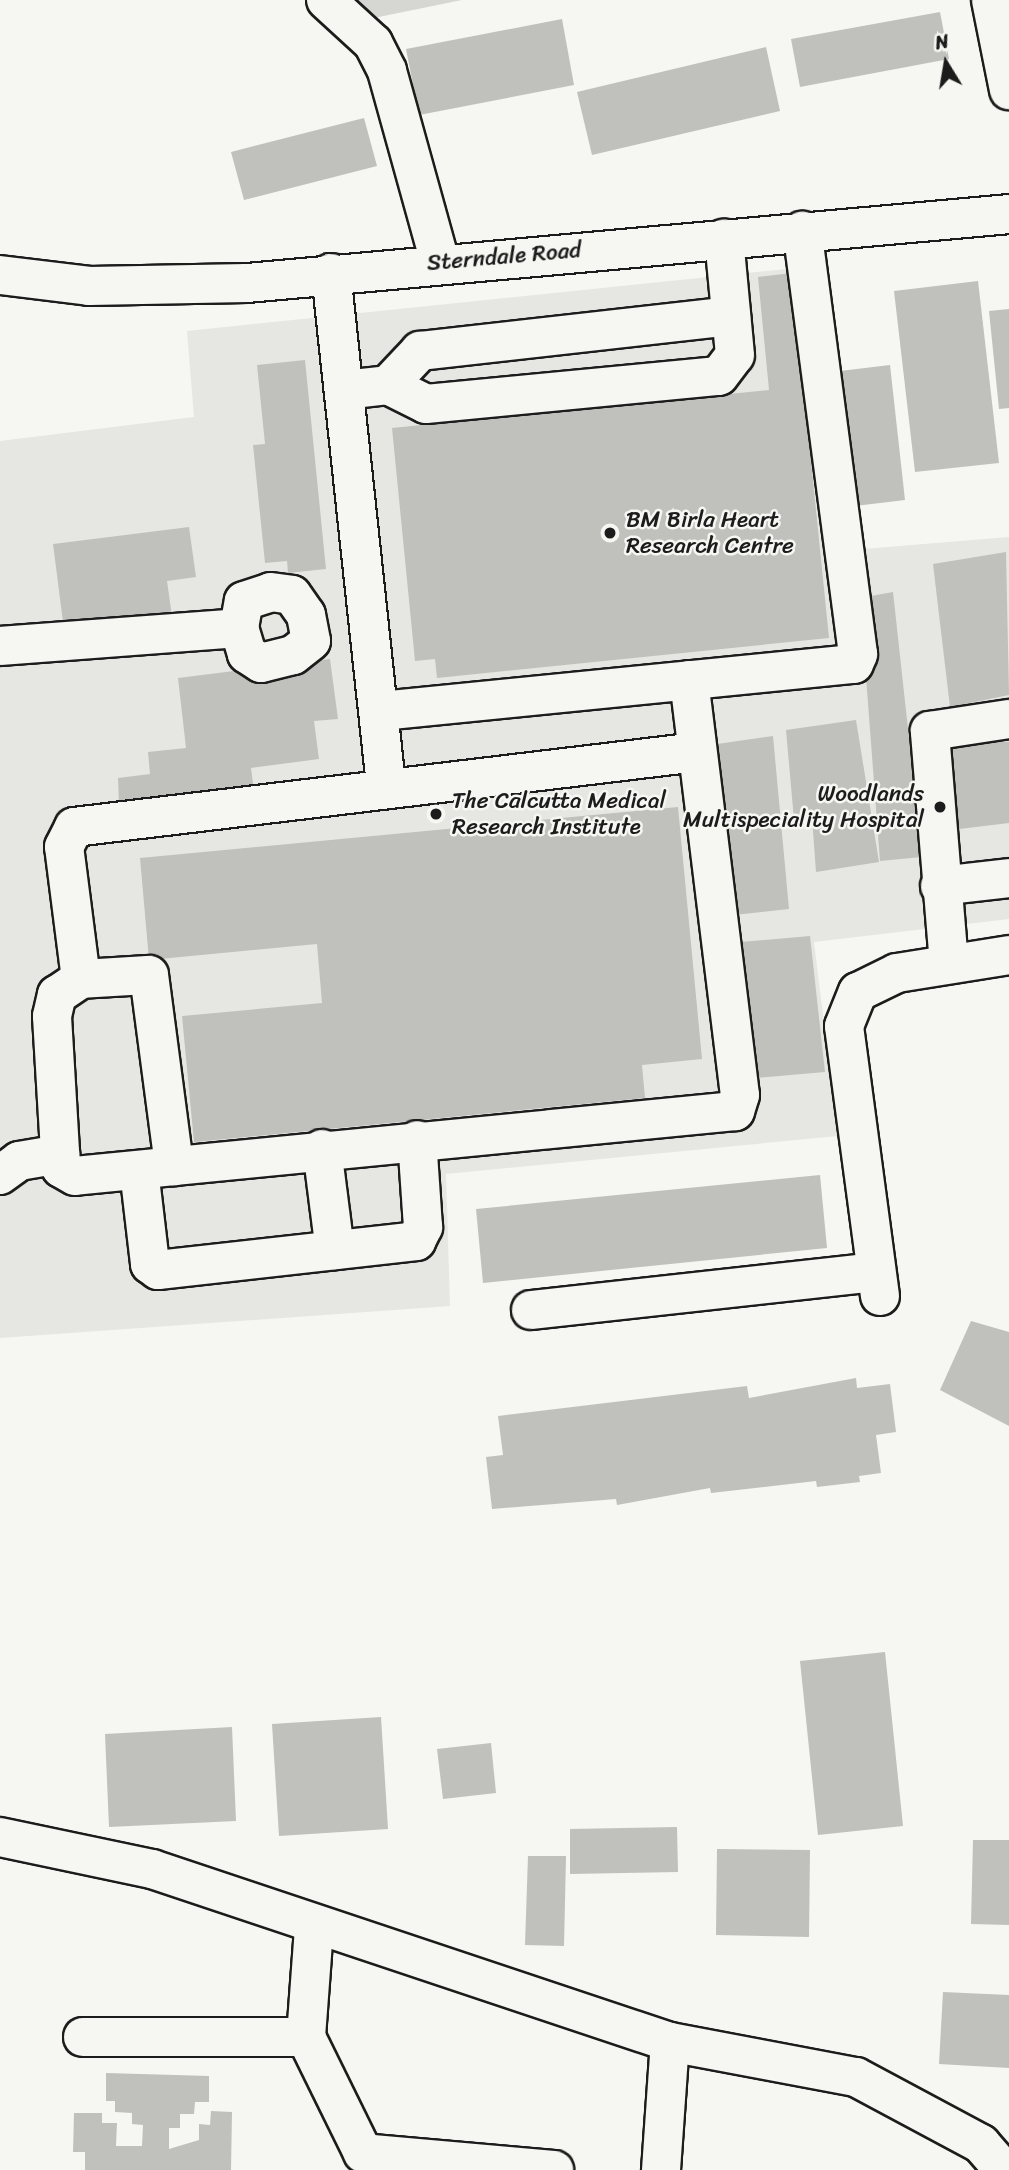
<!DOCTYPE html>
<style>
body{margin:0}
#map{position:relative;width:1009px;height:2170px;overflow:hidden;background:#f6f6f2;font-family:Sriracha,sans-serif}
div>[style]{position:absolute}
.built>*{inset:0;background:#e6e6e2}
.green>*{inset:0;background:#d6d6d2}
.building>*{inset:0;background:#c0c0bd}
.roads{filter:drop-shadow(2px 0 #1c1c1c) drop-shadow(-2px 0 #1c1c1c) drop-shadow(0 2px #1c1c1c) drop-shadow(0 -2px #1c1c1c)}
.minor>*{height:38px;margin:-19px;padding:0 19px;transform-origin:19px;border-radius:19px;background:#f6f6f2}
.dots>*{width:19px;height:19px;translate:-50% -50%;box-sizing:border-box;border:4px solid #f6f6f2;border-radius:50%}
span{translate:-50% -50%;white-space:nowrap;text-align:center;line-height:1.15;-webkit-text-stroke:5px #f6f6f2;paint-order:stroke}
.street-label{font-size:23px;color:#1c1c1c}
.poi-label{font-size:23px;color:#1c1c1c}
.left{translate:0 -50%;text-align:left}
.right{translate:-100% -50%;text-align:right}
.north{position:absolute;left:911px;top:28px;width:70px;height:70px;-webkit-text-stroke:5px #f6f6f2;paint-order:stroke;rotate:349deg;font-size:19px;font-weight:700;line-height:28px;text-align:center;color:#1c1c1c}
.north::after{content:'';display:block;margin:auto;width:24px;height:32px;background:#1c1c1c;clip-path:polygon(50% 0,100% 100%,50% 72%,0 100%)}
</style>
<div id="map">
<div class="built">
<div style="clip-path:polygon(816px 266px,839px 551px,1009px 537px,1009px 919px,814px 942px,838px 1136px,446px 1174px,450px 1306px,0 1338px,0 441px,194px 417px,187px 331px)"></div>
</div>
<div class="green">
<div style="clip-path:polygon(343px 0,462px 0,364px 20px)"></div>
</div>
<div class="building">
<div style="clip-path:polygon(940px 12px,949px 59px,800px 87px,791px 39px)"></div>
<div style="clip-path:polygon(562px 19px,574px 85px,419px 115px,406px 49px)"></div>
<div style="clip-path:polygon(766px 47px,780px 111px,592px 155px,577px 92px)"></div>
<div style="clip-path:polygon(364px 118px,377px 166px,244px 200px,231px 152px)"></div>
<div style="clip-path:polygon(792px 273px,829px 638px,437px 678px,435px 659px,415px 661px,392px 428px,769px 390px,758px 277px)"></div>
<div style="clip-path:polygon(978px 281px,999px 463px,915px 472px,894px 291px)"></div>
<div style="clip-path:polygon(1009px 309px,1009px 408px,999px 409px,989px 311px)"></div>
<div style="clip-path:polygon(305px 360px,326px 569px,288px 573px,287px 561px,265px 563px,253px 445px,265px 444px,257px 365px)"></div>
<div style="clip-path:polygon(890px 365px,905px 500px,855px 506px,840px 371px)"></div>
<div style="clip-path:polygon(189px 527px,196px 577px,167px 581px,172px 616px,64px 630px,53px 544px)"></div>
<div style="clip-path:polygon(1006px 552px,1009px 695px,950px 707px,933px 564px)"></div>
<div style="clip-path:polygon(893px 592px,922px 857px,880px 861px,860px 598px)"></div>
<div style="clip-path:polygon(330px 659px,338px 719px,314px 721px,319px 759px,251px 768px,254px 791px,119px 804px,118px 778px,150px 774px,148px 752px,186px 748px,178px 678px)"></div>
<div style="clip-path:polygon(856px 720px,879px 862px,816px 872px,812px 818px,794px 820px,786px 730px)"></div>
<div style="clip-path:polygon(773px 736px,789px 909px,725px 916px,726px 839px,719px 767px,712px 767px,710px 745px)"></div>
<div style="clip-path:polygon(985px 741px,1009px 742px,1009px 823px,951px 830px,941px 745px)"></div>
<div style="clip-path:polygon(678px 807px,702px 1059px,642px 1065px,645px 1098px,194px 1142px,182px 1016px,322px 1003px,317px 944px,149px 960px,140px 858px)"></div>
<div style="clip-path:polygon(810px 936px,825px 1072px,744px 1079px,729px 943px)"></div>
<div style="clip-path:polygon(820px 1175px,827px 1248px,483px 1283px,476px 1209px)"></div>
<div style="clip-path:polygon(971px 1321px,1009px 1332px,1009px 1426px,940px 1390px)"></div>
<div style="clip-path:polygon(856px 1378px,857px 1388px,890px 1384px,896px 1432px,876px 1435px,881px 1473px,859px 1476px,860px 1482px,817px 1487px,816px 1481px,711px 1493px,710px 1488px,617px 1505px,616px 1499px,492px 1509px,486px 1457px,503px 1455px,498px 1416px,747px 1386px,749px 1398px)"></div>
<div style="clip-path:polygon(885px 1652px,903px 1826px,818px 1835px,800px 1661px)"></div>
<div style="clip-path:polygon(381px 1717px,388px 1829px,279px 1836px,272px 1724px)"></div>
<div style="clip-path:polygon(232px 1727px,236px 1821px,109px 1827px,105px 1734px)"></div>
<div style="clip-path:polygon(491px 1743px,496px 1793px,443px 1799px,437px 1749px)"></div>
<div style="clip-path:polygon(677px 1827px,678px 1872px,570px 1874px,570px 1829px)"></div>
<div style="clip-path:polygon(973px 1840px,1009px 1840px,1009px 1925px,971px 1924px)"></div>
<div style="clip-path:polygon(717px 1849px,810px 1850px,809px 1937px,716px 1935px)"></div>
<div style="clip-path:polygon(528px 1856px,566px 1856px,564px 1946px,525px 1945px)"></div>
<div style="clip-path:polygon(943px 1992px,1009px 1995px,1009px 2068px,939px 2064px)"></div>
<div style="clip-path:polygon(106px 2073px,209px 2076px,209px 2102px,195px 2102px,194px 2114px,180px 2114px,180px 2128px,169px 2128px,169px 2149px,199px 2140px,199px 2124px,210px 2125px,211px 2111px,232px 2112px,231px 2170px,85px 2170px,85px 2152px,73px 2152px,74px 2113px,102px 2113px,102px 2123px,117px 2123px,116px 2146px,142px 2146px,143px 2125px,132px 2124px,132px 2113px,115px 2112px,115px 2101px,106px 2101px)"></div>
</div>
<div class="roads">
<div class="minor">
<div style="left:326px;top:0;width:64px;rotate:42.5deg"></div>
<div style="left:373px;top:43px;width:31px;rotate:63deg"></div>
<div style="left:387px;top:71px;width:198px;rotate:74.5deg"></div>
<div style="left:991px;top:0;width:92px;rotate:78.7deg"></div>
<div style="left:331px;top:273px;width:515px;rotate:83.87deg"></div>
<div style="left:0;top:275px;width:90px;rotate:7deg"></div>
<div style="left:89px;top:286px;width:158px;rotate:-1.1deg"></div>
<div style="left:247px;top:283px;width:765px;rotate:-5.17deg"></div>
<div style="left:388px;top:385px;width:47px;rotate:-46.7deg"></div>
<div style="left:420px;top:351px;width:313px;rotate:-6.4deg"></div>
<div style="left:344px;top:390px;width:44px;rotate:-6.5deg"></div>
<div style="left:388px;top:385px;width:42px;rotate:26.6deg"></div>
<div style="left:426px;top:404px;width:294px;rotate:-5.5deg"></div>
<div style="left:719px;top:376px;width:26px;rotate:-53deg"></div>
<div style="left:735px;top:355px;width:117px;rotate:-95.4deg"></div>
<div style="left:271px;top:592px;width:21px;rotate:8deg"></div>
<div style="left:292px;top:595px;width:24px;rotate:55deg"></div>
<div style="left:306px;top:615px;width:26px;rotate:79deg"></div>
<div style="left:311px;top:641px;width:23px;rotate:142deg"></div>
<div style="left:293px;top:655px;width:33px;rotate:166deg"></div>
<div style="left:261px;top:663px;width:17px;rotate:-147deg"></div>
<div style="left:247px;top:654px;width:27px;rotate:-107deg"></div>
<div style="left:239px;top:628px;width:27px;rotate:-80deg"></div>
<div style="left:244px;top:601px;width:28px;rotate:-18deg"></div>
<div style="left:0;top:646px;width:240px;rotate:-4.3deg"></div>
<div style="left:689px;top:680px;width:418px;rotate:83deg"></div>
<div style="left:740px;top:1095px;width:17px;rotate:107deg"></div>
<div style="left:735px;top:1111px;width:663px;rotate:174.38deg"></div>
<div style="left:75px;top:1176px;width:16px;rotate:-150deg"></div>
<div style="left:61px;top:1168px;width:152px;rotate:-93.4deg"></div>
<div style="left:52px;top:1016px;width:22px;rotate:-77deg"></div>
<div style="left:57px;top:995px;width:29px;rotate:-34deg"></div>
<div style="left:81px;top:979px;width:133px;rotate:-97.3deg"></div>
<div style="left:64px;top:847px;width:22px;rotate:-63deg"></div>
<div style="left:74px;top:827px;width:627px;rotate:-6.86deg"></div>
<div style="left:381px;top:711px;width:475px;rotate:-5.7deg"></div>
<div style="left:854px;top:664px;width:11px;rotate:-68deg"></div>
<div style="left:858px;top:654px;width:427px;rotate:-97.5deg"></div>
<div style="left:940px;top:886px;width:69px;rotate:-6.6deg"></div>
<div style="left:949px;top:964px;width:234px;rotate:-94.7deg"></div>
<div style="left:930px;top:731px;width:80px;rotate:-8.6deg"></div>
<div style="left:81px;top:979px;width:68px;rotate:-3.4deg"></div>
<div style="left:149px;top:975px;width:193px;rotate:82.5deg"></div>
<div style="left:322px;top:1149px;width:102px;rotate:82.7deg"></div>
<div style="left:139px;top:1170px;width:95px;rotate:83.3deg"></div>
<div style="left:150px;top:1264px;width:10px;rotate:37deg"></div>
<div style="left:158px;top:1270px;width:260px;rotate:-6.4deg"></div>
<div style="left:416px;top:1241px;width:16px;rotate:-63deg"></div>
<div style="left:423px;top:1227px;width:87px;rotate:-93.9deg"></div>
<div style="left:0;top:1175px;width:24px;rotate:-36deg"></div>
<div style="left:19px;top:1161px;width:42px;rotate:-9.7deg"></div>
<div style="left:880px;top:1296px;width:272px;rotate:-97.6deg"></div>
<div style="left:844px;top:1026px;width:37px;rotate:-68deg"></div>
<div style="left:858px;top:992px;width:43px;rotate:-26deg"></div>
<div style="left:897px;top:973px;width:113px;rotate:-9.1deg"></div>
<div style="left:531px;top:1310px;width:347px;rotate:-6.3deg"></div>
<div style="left:0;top:1837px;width:155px;rotate:11.9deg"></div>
<div style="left:152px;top:1869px;width:546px;rotate:18.47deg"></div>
<div style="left:670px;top:2042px;width:189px;rotate:10.7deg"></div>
<div style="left:856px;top:2077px;width:142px;rotate:28.2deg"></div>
<div style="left:981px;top:2144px;width:35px;rotate:49deg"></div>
<div style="left:314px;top:1928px;width:109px;rotate:94.2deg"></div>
<div style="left:306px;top:2037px;width:129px;rotate:63.8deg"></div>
<div style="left:363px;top:2153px;width:192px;rotate:5.1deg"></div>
<div style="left:83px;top:2037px;width:223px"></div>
<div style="left:661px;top:2170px;width:128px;rotate:-86deg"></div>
</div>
</div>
<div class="dots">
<div style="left:610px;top:533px;background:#1c1c1c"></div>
<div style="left:940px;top:807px;background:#1c1c1c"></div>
<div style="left:436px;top:814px;background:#1c1c1c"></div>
</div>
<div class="street-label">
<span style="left:504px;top:257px;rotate:-5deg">Sterndale Road</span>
</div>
<div class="poi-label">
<span class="left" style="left:626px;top:533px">BM Birla Heart<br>Research Centre</span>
<span class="right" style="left:924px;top:807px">Woodlands<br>Multispeciality Hospital</span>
<span class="left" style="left:452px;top:814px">The Calcutta Medical<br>Research Institute</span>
</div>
<div class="north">N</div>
</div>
